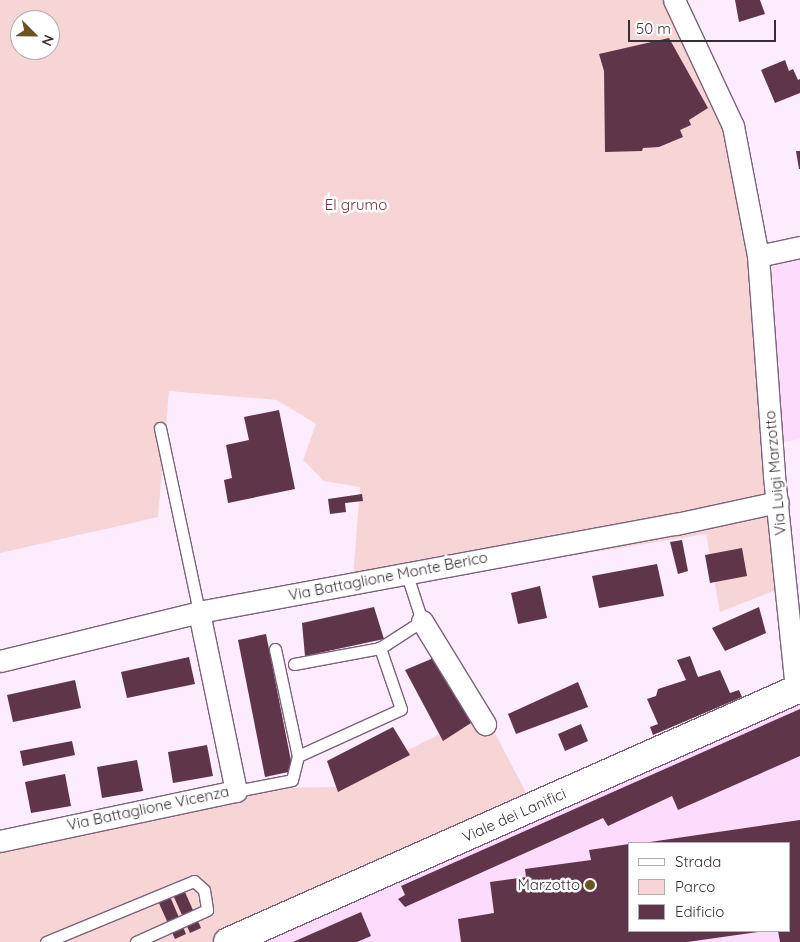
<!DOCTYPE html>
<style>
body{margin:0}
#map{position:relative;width:800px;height:942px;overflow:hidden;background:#fdecfd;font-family:Quicksand,sans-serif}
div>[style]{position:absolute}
.built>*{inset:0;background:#fddbfd}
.green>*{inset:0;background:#f7d5d7}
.building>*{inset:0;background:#5f354a}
.roads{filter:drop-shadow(1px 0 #7b627b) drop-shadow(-1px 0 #7b627b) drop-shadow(0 1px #7b627b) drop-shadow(0 -1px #7b627b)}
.lane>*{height:11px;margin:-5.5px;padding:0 5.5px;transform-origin:5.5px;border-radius:5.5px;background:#fff}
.street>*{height:21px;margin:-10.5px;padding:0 10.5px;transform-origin:10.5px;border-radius:10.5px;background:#fff}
.primary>*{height:28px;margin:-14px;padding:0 14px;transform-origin:14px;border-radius:14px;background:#fff}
.dots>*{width:14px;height:14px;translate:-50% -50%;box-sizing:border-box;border:2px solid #fff;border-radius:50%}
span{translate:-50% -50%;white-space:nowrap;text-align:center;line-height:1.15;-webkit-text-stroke:5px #fff;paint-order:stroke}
.park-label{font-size:15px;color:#733039}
.street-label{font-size:15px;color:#382d37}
.poi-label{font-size:15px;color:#382d37}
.right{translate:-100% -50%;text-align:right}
.legend{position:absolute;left:628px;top:842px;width:162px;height:90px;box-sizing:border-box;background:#fff;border:1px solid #afabaf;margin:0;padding:6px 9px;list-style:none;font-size:15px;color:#382d37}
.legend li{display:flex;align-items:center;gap:10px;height:25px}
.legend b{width:25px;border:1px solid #afabaf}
.north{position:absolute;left:10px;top:10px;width:50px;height:50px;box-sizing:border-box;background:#fff;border:1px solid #afabaf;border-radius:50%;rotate:113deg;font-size:14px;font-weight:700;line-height:20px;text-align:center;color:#382d37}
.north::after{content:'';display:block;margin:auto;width:18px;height:22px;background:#6a5423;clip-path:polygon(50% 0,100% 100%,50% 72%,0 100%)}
.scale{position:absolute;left:628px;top:20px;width:148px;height:22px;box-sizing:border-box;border:2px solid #382d37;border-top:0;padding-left:6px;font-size:15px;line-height:18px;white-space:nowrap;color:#382d37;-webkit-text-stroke:4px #fff;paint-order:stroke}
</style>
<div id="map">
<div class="built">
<div style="clip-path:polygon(800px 240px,800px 439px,778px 443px,764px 246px)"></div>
<div style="clip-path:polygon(evenodd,800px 689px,800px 942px,241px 942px,800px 689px,629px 843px,789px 843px,789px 931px,629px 931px,629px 843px)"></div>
</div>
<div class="green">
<div style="clip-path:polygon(evenodd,0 0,682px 0,732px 111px,791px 584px,720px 612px,706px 534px,352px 591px,360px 487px,324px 481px,303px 460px,316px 424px,277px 400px,169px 391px,158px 517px,0 553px,0 0,20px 20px,50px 20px,50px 50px,20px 50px,20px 20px)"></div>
<div style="clip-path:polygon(484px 712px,535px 810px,241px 942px,0 942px,0 834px,228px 789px,334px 787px)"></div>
</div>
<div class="building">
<div style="clip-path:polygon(735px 0,760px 0,765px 14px,739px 22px)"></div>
<div style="clip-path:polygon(669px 38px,708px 108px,689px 120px,691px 125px,680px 130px,683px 137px,659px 147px,643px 148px,642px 151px,605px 152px,604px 71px,599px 54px)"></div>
<div style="clip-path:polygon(785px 60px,789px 71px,793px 69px,798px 80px,800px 79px,800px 93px,775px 103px,761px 70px)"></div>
<div style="clip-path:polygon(796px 151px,800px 151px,800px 169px,799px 169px)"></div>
<div style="clip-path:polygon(279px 410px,295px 489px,228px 503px,224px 480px,232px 478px,226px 445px,249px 440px,244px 417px)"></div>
<div style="clip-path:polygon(362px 494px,363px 501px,345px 503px,346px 512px,330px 514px,328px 499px)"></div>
<div style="clip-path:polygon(682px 540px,688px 571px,678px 574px,670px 542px)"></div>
<div style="clip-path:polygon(742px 548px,747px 576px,710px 583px,705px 555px)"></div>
<div style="clip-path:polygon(657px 564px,664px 596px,599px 608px,592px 576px)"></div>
<div style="clip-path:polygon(540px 586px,547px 618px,518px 624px,511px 593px)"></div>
<div style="clip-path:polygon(374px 607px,384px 639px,305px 656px,302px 623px)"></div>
<div style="clip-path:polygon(759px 607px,766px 633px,725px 651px,712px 628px)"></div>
<div style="clip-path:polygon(266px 634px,293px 771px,265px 777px,238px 640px)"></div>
<div style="clip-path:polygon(690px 656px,698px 677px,720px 670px,730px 693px,739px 690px,742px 697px,653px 735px,650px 727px,658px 724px,647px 699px,656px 696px,658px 689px,686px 680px,677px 660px)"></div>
<div style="clip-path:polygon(189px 657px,195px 684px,127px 698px,121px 672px)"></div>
<div style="clip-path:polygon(436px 657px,471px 723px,443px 741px,405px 670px)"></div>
<div style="clip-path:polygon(75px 680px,81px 708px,13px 722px,7px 695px)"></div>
<div style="clip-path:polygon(578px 682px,588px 707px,516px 734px,508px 714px)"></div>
<div style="clip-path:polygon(800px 709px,800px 756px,678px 810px,672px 796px,608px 826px,603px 818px,405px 907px,398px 899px,405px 895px,401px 886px)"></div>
<div style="clip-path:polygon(581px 724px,588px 741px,565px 751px,558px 734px)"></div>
<div style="clip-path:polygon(393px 727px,410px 755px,338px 792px,327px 761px)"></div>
<div style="clip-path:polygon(72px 741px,75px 755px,23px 766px,20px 751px)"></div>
<div style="clip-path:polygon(207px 745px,213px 776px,173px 783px,168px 752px)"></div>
<div style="clip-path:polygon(137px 760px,143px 791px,102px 798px,97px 767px)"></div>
<div style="clip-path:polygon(65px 774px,71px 806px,31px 813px,25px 782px)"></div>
<div style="clip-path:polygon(800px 820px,800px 942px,780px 942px,778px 931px,789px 931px,789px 843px,643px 843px)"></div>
<div style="clip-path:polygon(629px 844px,629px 931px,758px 932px,687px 942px,461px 942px,458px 919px,494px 913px,490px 882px,526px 877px,525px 869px,591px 860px,589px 850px)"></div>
<div style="clip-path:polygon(180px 881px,201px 928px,190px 933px,169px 886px)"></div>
<div style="clip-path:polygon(166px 887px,186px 934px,175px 939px,154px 892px)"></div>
<div style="clip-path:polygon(361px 912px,371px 936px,357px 942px,293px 942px)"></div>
</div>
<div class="roads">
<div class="lane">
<div style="left:160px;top:428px;width:188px;rotate:78deg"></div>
<div style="left:275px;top:649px;width:109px;rotate:77.9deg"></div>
<div style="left:294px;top:664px;width:87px;rotate:-10.5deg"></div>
<div style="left:236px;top:791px;width:57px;rotate:-11.1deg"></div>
<div style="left:292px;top:780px;width:25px;rotate:-76deg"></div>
<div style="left:298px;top:756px;width:113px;rotate:-24.5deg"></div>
<div style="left:401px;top:709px;width:65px;rotate:-109deg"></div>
<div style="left:380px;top:648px;width:50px;rotate:-32.7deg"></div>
<div style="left:422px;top:621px;width:52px;rotate:-108.1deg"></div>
<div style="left:46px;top:942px;width:160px;rotate:-22.4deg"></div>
<div style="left:194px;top:881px;width:13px;rotate:42deg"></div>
<div style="left:204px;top:890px;width:20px;rotate:81deg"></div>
<div style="left:207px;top:910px;width:78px;rotate:155.7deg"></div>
</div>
<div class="street">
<div style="left:674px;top:0;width:139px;rotate:64.9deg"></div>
<div style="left:733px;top:126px;width:132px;rotate:79.1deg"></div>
<div style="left:758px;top:256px;width:221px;rotate:85.8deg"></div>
<div style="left:774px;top:476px;width:215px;rotate:84.1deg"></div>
<div style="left:758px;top:256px;width:43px;rotate:-12.1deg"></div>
<div style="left:422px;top:621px;width:121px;rotate:58.5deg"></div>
<div style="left:0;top:661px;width:205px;rotate:-13.8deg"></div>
<div style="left:199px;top:612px;width:485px;rotate:-10.5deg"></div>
<div style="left:676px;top:524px;width:104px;rotate:-12.2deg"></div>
<div style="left:0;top:841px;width:241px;rotate:-12deg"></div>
<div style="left:236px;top:791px;width:183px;rotate:-101.7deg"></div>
</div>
<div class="primary">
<div style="left:228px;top:942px;width:626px;rotate:-23.94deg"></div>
</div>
</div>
<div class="dots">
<div style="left:590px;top:885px;background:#6a5423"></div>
</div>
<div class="park-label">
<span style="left:356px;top:205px">El grumo</span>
</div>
<div class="street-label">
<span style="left:775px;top:473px;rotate:-95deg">Via Luigi Marzotto</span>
<span style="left:388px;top:576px;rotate:-11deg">Via Battaglione Monte Berico</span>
<span style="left:148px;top:808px;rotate:-12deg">Via Battaglione Vicenza</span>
<span style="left:514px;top:815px;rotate:-24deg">Viale dei Lanifici</span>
</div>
<div class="poi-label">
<span class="right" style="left:580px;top:885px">Marzotto</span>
</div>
<ul class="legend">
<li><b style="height:6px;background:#fff"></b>Strada</li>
<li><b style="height:14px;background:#f7d5d7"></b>Parco</li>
<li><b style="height:14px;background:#5f354a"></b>Edificio</li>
</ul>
<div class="north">N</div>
<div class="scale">50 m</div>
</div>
